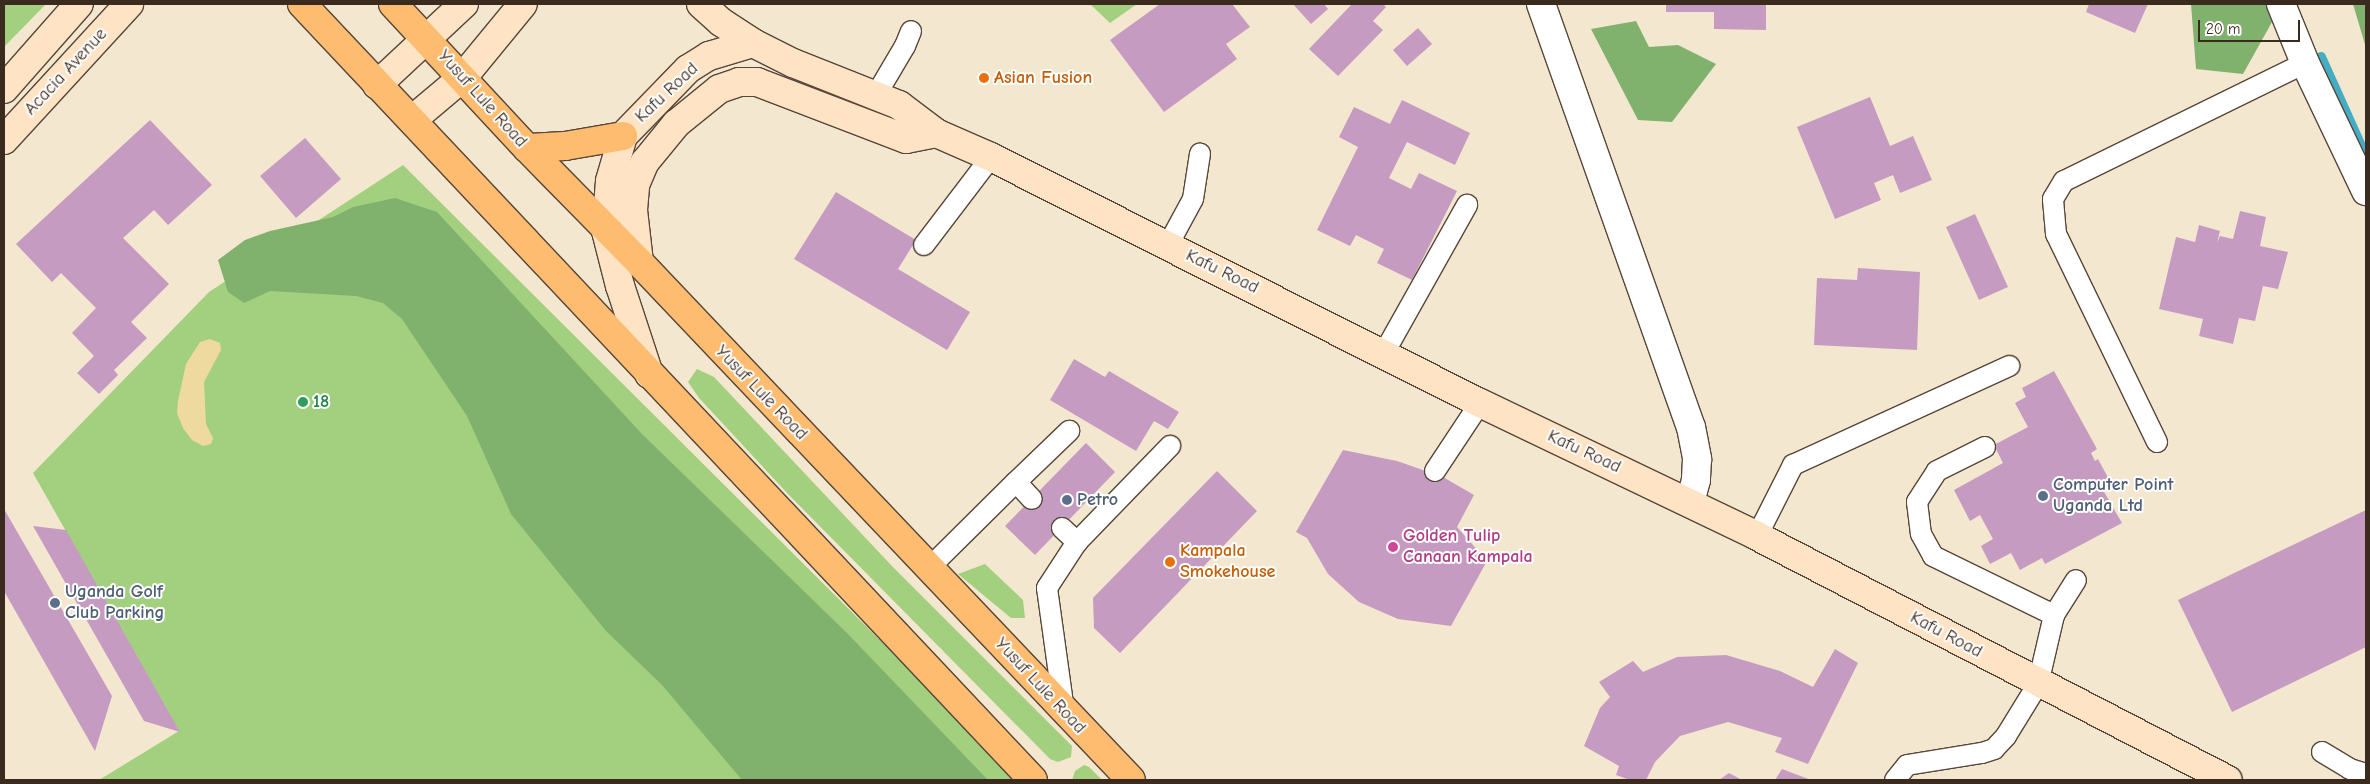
<!DOCTYPE html>
<style>
body{margin:0}
#map{position:relative;width:2370px;height:784px;overflow:hidden;background:#f3e7cf;font-family:"Comic Neue",sans-serif}
div>[style]{position:absolute}
.green>*{inset:0;background:#a2d07e}
.forest>*{inset:0;background:#81b26d}
.sand>*{inset:0;background:#eeda9e}
.stream>*{height:10px;margin:-5px;padding:0 5px;transform-origin:5px;border-radius:5px;background:#44adc3}
.building>*{inset:0;background:#c69bc2}
.roads{filter:drop-shadow(1px 0 #574639) drop-shadow(-1px 0 #574639) drop-shadow(0 1px #574639) drop-shadow(0 -1px #574639)}
.lane>*{height:20px;margin:-10px;padding:0 10px;transform-origin:10px;border-radius:10px;background:#fff}
.street>*{height:28px;margin:-14px;padding:0 14px;transform-origin:14px;border-radius:14px;background:#fff}
.secondary>*{height:28px;margin:-14px;padding:0 14px;transform-origin:14px;border-radius:14px;background:#fee4c5}
.primary>*{height:28px;margin:-14px;padding:0 14px;transform-origin:14px;border-radius:14px;background:#fdbc6f}
.dots>*{width:14px;height:14px;translate:-50% -50%;box-sizing:border-box;border:2px solid #fff;border-radius:50%}
span{translate:-50% -50%;white-space:nowrap;text-align:center;line-height:1.15;-webkit-text-stroke:4px #fff;paint-order:stroke}
.street-label{font-size:18px;color:#3b2a1e}
.food-label{font-size:18px;color:#c56008;font-weight:700}
.left{translate:0 -50%;text-align:left}
.leisure-label{font-size:18px;color:#27864d;font-weight:700}
.service-label{font-size:18px;color:#4e5e75;font-weight:700}
.hotel-label{font-size:18px;color:#b23c85;font-weight:700}
.frame{position:absolute;inset:0;border:5px solid #3b2a1e;pointer-events:none}
.scale{position:absolute;left:2198px;top:20px;width:102px;height:22px;box-sizing:border-box;border:2px solid #3b2a1e;border-top:0;padding-left:6px;font-size:15px;line-height:18px;white-space:nowrap;color:#3b2a1e;-webkit-text-stroke:4px #fff;paint-order:stroke}
</style>
<div id="map">
<div class="green">
<div style="clip-path:polygon(4px 4px,46px 4px,4px 47px)"></div>
<div style="clip-path:polygon(1090px 4px,1137px 4px,1110px 23px)"></div>
<div style="clip-path:polygon(403px 165px,905px 665px,1012px 780px,99px 780px,179px 731px,33px 473px,209px 292px)"></div>
<div style="clip-path:polygon(697px 369px,714px 377px,891px 565px,1072px 746px,1071px 757px,1058px 762px,1050px 759px,789px 495px,699px 398px,688px 382px)"></div>
<div style="clip-path:polygon(985px 564px,1023px 600px,1025px 618px,1011px 618px,958px 574px)"></div>
<div style="clip-path:polygon(1084px 765px,1089px 767px,1102px 780px,1072px 780px,1075px 771px)"></div>
</div>
<div class="forest">
<div style="clip-path:polygon(2191px 4px,2266px 4px,2272px 22px,2243px 74px,2196px 69px)"></div>
<div style="clip-path:polygon(2353px 4px,2366px 4px,2366px 48px)"></div>
<div style="clip-path:polygon(1636px 21px,1649px 47px,1678px 45px,1716px 64px,1672px 122px,1638px 120px,1591px 29px)"></div>
<div style="clip-path:polygon(395px 198px,437px 212px,642px 434px,847px 633px,988px 780px,742px 780px,662px 685px,606px 631px,511px 514px,467px 416px,402px 319px,383px 303px,356px 296px,270px 291px,244px 303px,228px 292px,218px 260px,245px 240px,270px 231px,333px 217px,353px 207px)"></div>
</div>
<div class="sand">
<div style="clip-path:polygon(210px 339px,220px 343px,221px 350px,204px 382px,206px 424px,213px 438px,211px 444px,203px 446px,192px 440px,183px 428px,177px 413px,178px 401px,186px 364px,200px 342px)"></div>
</div>
<div class="stream">
<div style="left:2321px;top:57px;width:110px;rotate:65.8deg"></div>
</div>
<div class="building">
<div style="clip-path:polygon(1160px 4px,1232px 4px,1250px 27px,1226px 44px,1237px 59px,1164px 112px,1110px 40px)"></div>
<div style="clip-path:polygon(1293px 4px,1324px 4px,1328px 9px,1311px 24px)"></div>
<div style="clip-path:polygon(1352px 4px,1383px 4px,1386px 7px,1373px 21px,1383px 30px,1338px 76px,1309px 49px)"></div>
<div style="clip-path:polygon(1666px 4px,1766px 4px,1766px 30px,1714px 29px,1714px 12px,1666px 12px)"></div>
<div style="clip-path:polygon(2089px 4px,2148px 4px,2135px 33px,2086px 12px)"></div>
<div style="clip-path:polygon(1418px 28px,1432px 44px,1407px 66px,1393px 50px)"></div>
<div style="clip-path:polygon(1870px 97px,1890px 146px,1913px 136px,1932px 180px,1900px 193px,1893px 175px,1874px 183px,1881px 200px,1835px 219px,1797px 127px)"></div>
<div style="clip-path:polygon(1402px 100px,1470px 133px,1455px 165px,1407px 142px,1389px 178px,1411px 189px,1419px 173px,1457px 191px,1412px 280px,1377px 263px,1384px 249px,1356px 235px,1350px 246px,1317px 230px,1358px 147px,1339px 137px,1354px 107px,1390px 124px)"></div>
<div style="clip-path:polygon(150px 120px,212px 185px,168px 225px,154px 210px,123px 238px,169px 284px,131px 322px,147px 338px,114px 370px,118px 375px,99px 394px,77px 373px,94px 356px,72px 333px,96px 308px,61px 273px,52px 282px,16px 244px)"></div>
<div style="clip-path:polygon(305px 138px,341px 179px,296px 218px,260px 176px)"></div>
<div style="clip-path:polygon(836px 192px,916px 240px,898px 269px,970px 312px,947px 350px,794px 259px)"></div>
<div style="clip-path:polygon(2240px 211px,2266px 217px,2260px 246px,2288px 252px,2278px 289px,2263px 286px,2255px 321px,2239px 318px,2233px 344px,2199px 336px,2203px 319px,2159px 309px,2176px 237px,2195px 242px,2199px 225px,2220px 231px,2217px 243px,2220px 236px,2233px 239px)"></div>
<div style="clip-path:polygon(1975px 214px,2008px 287px,1979px 300px,1946px 227px)"></div>
<div style="clip-path:polygon(1858px 268px,1920px 272px,1917px 350px,1814px 345px,1817px 278px,1857px 280px)"></div>
<div style="clip-path:polygon(1074px 359px,1105px 377px,1109px 371px,1179px 412px,1168px 429px,1154px 421px,1136px 451px,1050px 400px)"></div>
<div style="clip-path:polygon(2054px 371px,2097px 449px,2091px 453px,2095px 461px,2098px 459px,2112px 485px,2103px 490px,2122px 523px,2045px 564px,2042px 558px,2020px 570px,2011px 553px,1990px 564px,1981px 546px,1993px 539px,1980px 515px,1970px 521px,1954px 490px,2003px 463px,1994px 445px,2028px 427px,2015px 403px,2026px 397px,2022px 388px)"></div>
<div style="clip-path:polygon(1086px 443px,1115px 472px,1035px 555px,1005px 526px)"></div>
<div style="clip-path:polygon(1343px 450px,1397px 461px,1443px 477px,1474px 495px,1457px 527px,1487px 561px,1451px 626px,1398px 619px,1359px 602px,1328px 574px,1307px 538px,1296px 532px)"></div>
<div style="clip-path:polygon(1217px 471px,1257px 511px,1120px 653px,1094px 628px,1093px 598px)"></div>
<div style="clip-path:polygon(4px 509px,112px 696px,95px 751px,4px 591px)"></div>
<div style="clip-path:polygon(2366px 510px,2366px 647px,2232px 712px,2178px 600px)"></div>
<div style="clip-path:polygon(33px 526px,66px 530px,180px 732px,144px 721px)"></div>
<div style="clip-path:polygon(1835px 649px,1858px 663px,1808px 764px,1775px 752px,1782px 738px,1728px 722px,1680px 736px,1655px 762px,1646px 780px,1630px 780px,1616px 775px,1619px 766px,1584px 746px,1600px 708px,1610px 697px,1599px 682px,1633px 661px,1643px 672px,1677px 657px,1726px 655px,1780px 671px,1813px 687px)"></div>
<div style="clip-path:polygon(1782px 769px,1811px 780px,1775px 780px)"></div>
<div style="clip-path:polygon(1729px 773px,1742px 780px,1719px 780px)"></div>
</div>
<div class="roads">
<div class="lane">
<div style="left:876px;top:95px;width:57px;rotate:-59.4deg"></div>
<div style="left:905px;top:46px;width:16px;rotate:-68deg"></div>
<div style="left:924px;top:245px;width:111px;rotate:-52.7deg"></div>
<div style="left:1168px;top:245px;width:52px;rotate:-61.5deg"></div>
<div style="left:1193px;top:199px;width:46px;rotate:-81.2deg"></div>
<div style="left:1384px;top:353px;width:170px;rotate:-60.7deg"></div>
<div style="left:2157px;top:442px;width:231px;rotate:-115.9deg"></div>
<div style="left:2056px;top:234px;width:35px;rotate:-95deg"></div>
<div style="left:2053px;top:199px;width:21px;rotate:-59deg"></div>
<div style="left:2064px;top:181px;width:268px;rotate:-26.1deg"></div>
<div style="left:1985px;top:447px;width:54px;rotate:153.4deg"></div>
<div style="left:1937px;top:471px;width:37px;rotate:123deg"></div>
<div style="left:1917px;top:502px;width:32px;rotate:83deg"></div>
<div style="left:1921px;top:534px;width:25px;rotate:61deg"></div>
<div style="left:1933px;top:556px;width:135px;rotate:26deg"></div>
<div style="left:1435px;top:471px;width:82px;rotate:-56.5deg"></div>
<div style="left:1016px;top:482px;width:74px;rotate:-43.9deg"></div>
<div style="left:1062px;top:528px;width:21px;rotate:43deg"></div>
<div style="left:1077px;top:542px;width:55px;rotate:123.1deg"></div>
<div style="left:1047px;top:588px;width:124px;rotate:82.1deg"></div>
<div style="left:1757px;top:536px;width:80px;rotate:-63.1deg"></div>
<div style="left:1793px;top:465px;width:238px;rotate:-24.6deg"></div>
<div style="left:1077px;top:542px;width:134px;rotate:-45.9deg"></div>
<div style="left:929px;top:568px;width:122px;rotate:-44.7deg"></div>
<div style="left:1016px;top:482px;width:23px;rotate:47deg"></div>
<div style="left:2322px;top:752px;width:33px;rotate:31deg"></div>
<div style="left:2350px;top:769px;width:17px;rotate:17deg"></div>
<div style="left:1895px;top:780px;width:19px;rotate:-51deg"></div>
<div style="left:1907px;top:765px;width:76px;rotate:-9.1deg"></div>
<div style="left:1982px;top:753px;width:13px;rotate:-18deg"></div>
<div style="left:1994px;top:749px;width:18px;rotate:-47deg"></div>
<div style="left:2006px;top:736px;width:61px;rotate:-58.4deg"></div>
<div style="left:2038px;top:684px;width:71px;rotate:-76.9deg"></div>
<div style="left:2054px;top:615px;width:41px;rotate:-57.8deg"></div>
</div>
<div class="street">
<div style="left:1541px;top:4px;width:449px;rotate:70.5deg"></div>
<div style="left:1691px;top:427px;width:33px;rotate:79deg"></div>
<div style="left:1697px;top:459px;width:21px;rotate:93deg"></div>
<div style="left:1696px;top:480px;width:23px;rotate:105deg"></div>
<div style="left:2281px;top:4px;width:64px;rotate:67.9deg"></div>
<div style="left:2305px;top:63px;width:142px;rotate:64.5deg"></div>
</div>
<div class="secondary">
<div style="left:701px;top:4px;width:27px;rotate:42deg"></div>
<div style="left:721px;top:22px;width:38px;rotate:33deg"></div>
<div style="left:377px;top:85px;width:119px;rotate:-43deg"></div>
<div style="left:4px;top:89px;width:113px;rotate:-48.6deg"></div>
<div style="left:412px;top:120px;width:67px;rotate:-40.1deg"></div>
<div style="left:463px;top:77px;width:94px;rotate:-50.6deg"></div>
<div style="left:4px;top:140px;width:185px;rotate:-47.4deg"></div>
<div style="left:639px;top:262px;width:52px;rotate:-96.6deg"></div>
<div style="left:633px;top:210px;width:25px;rotate:-85deg"></div>
<div style="left:635px;top:185px;width:25px;rotate:-67deg"></div>
<div style="left:645px;top:162px;width:49px;rotate:-50.8deg"></div>
<div style="left:676px;top:124px;width:55px;rotate:-39.1deg"></div>
<div style="left:719px;top:89px;width:21px;rotate:-19deg"></div>
<div style="left:739px;top:82px;width:18px"></div>
<div style="left:757px;top:82px;width:160px;rotate:20.9deg"></div>
<div style="left:906px;top:139px;width:31px;rotate:-11deg"></div>
<div style="left:649px;top:374px;width:93px;rotate:-108.2deg"></div>
<div style="left:620px;top:286px;width:57px;rotate:-104.3deg"></div>
<div style="left:606px;top:231px;width:50px;rotate:-85.4deg"></div>
<div style="left:610px;top:181px;width:47px;rotate:-73.9deg"></div>
<div style="left:623px;top:136px;width:93px;rotate:-45.9deg"></div>
<div style="left:688px;top:69px;width:25px;rotate:-32deg"></div>
<div style="left:709px;top:56px;width:46px;rotate:-16.5deg"></div>
<div style="left:753px;top:43px;width:45px;rotate:26.6deg"></div>
<div style="left:793px;top:63px;width:114px;rotate:21.6deg"></div>
<div style="left:899px;top:105px;width:46px;rotate:37.1deg"></div>
<div style="left:936px;top:133px;width:60px;rotate:23.6deg"></div>
<div style="left:991px;top:157px;width:547px;rotate:26.71deg"></div>
<div style="left:1480px;top:403px;width:307px;rotate:25.6deg"></div>
<div style="left:1757px;top:536px;width:530px;rotate:27.39deg"></div>
</div>
<div class="primary">
<div style="left:302px;top:4px;width:1066px;rotate:46.71deg"></div>
<div style="left:393px;top:4px;width:197px;rotate:47.1deg"></div>
<div style="left:527px;top:148px;width:160px;rotate:45.5deg"></div>
<div style="left:639px;top:262px;width:714px;rotate:46.47deg"></div>
<div style="left:527px;top:148px;width:38px;rotate:-3deg"></div>
<div style="left:565px;top:146px;width:59px;rotate:-9.8deg"></div>
</div>
</div>
<div class="dots">
<div style="left:984px;top:78px;background:#e8710a"></div>
<div style="left:303px;top:402px;background:#2e9e5b"></div>
<div style="left:2043px;top:496px;background:#5c6f8a"></div>
<div style="left:1067px;top:500px;background:#5c6f8a"></div>
<div style="left:1393px;top:547px;background:#d1479c"></div>
<div style="left:1170px;top:562px;background:#e8710a"></div>
<div style="left:55px;top:603px;background:#5c6f8a"></div>
</div>
<div class="street-label">
<span style="left:66px;top:72px;rotate:-47deg">Acacia Avenue</span>
<span style="left:667px;top:93px;rotate:-43deg">Kafu Road</span>
<span style="left:482px;top:99px;rotate:48deg">Yusuf Lule Road</span>
<span style="left:1222px;top:272px;rotate:26deg">Kafu Road</span>
<span style="left:761px;top:393px;rotate:46deg">Yusuf Lule Road</span>
<span style="left:1584px;top:452px;rotate:25deg">Kafu Road</span>
<span style="left:1946px;top:635px;rotate:28deg">Kafu Road</span>
<span style="left:1040px;top:686px;rotate:47deg">Yusuf Lule Road</span>
</div>
<div class="food-label">
<span class="left" style="left:994px;top:78px">Asian Fusion</span>
<span class="left" style="left:1180px;top:562px">Kampala<br>Smokehouse</span>
</div>
<div class="leisure-label">
<span class="left" style="left:313px;top:402px">18</span>
</div>
<div class="service-label">
<span class="left" style="left:2053px;top:496px">Computer Point<br>Uganda Ltd</span>
<span class="left" style="left:1077px;top:500px">Petro</span>
<span class="left" style="left:65px;top:603px">Uganda Golf<br>Club Parking</span>
</div>
<div class="hotel-label">
<span class="left" style="left:1403px;top:547px">Golden Tulip<br>Canaan Kampala</span>
</div>
<div class="frame"></div>
<div class="scale">20 m</div>
</div>
